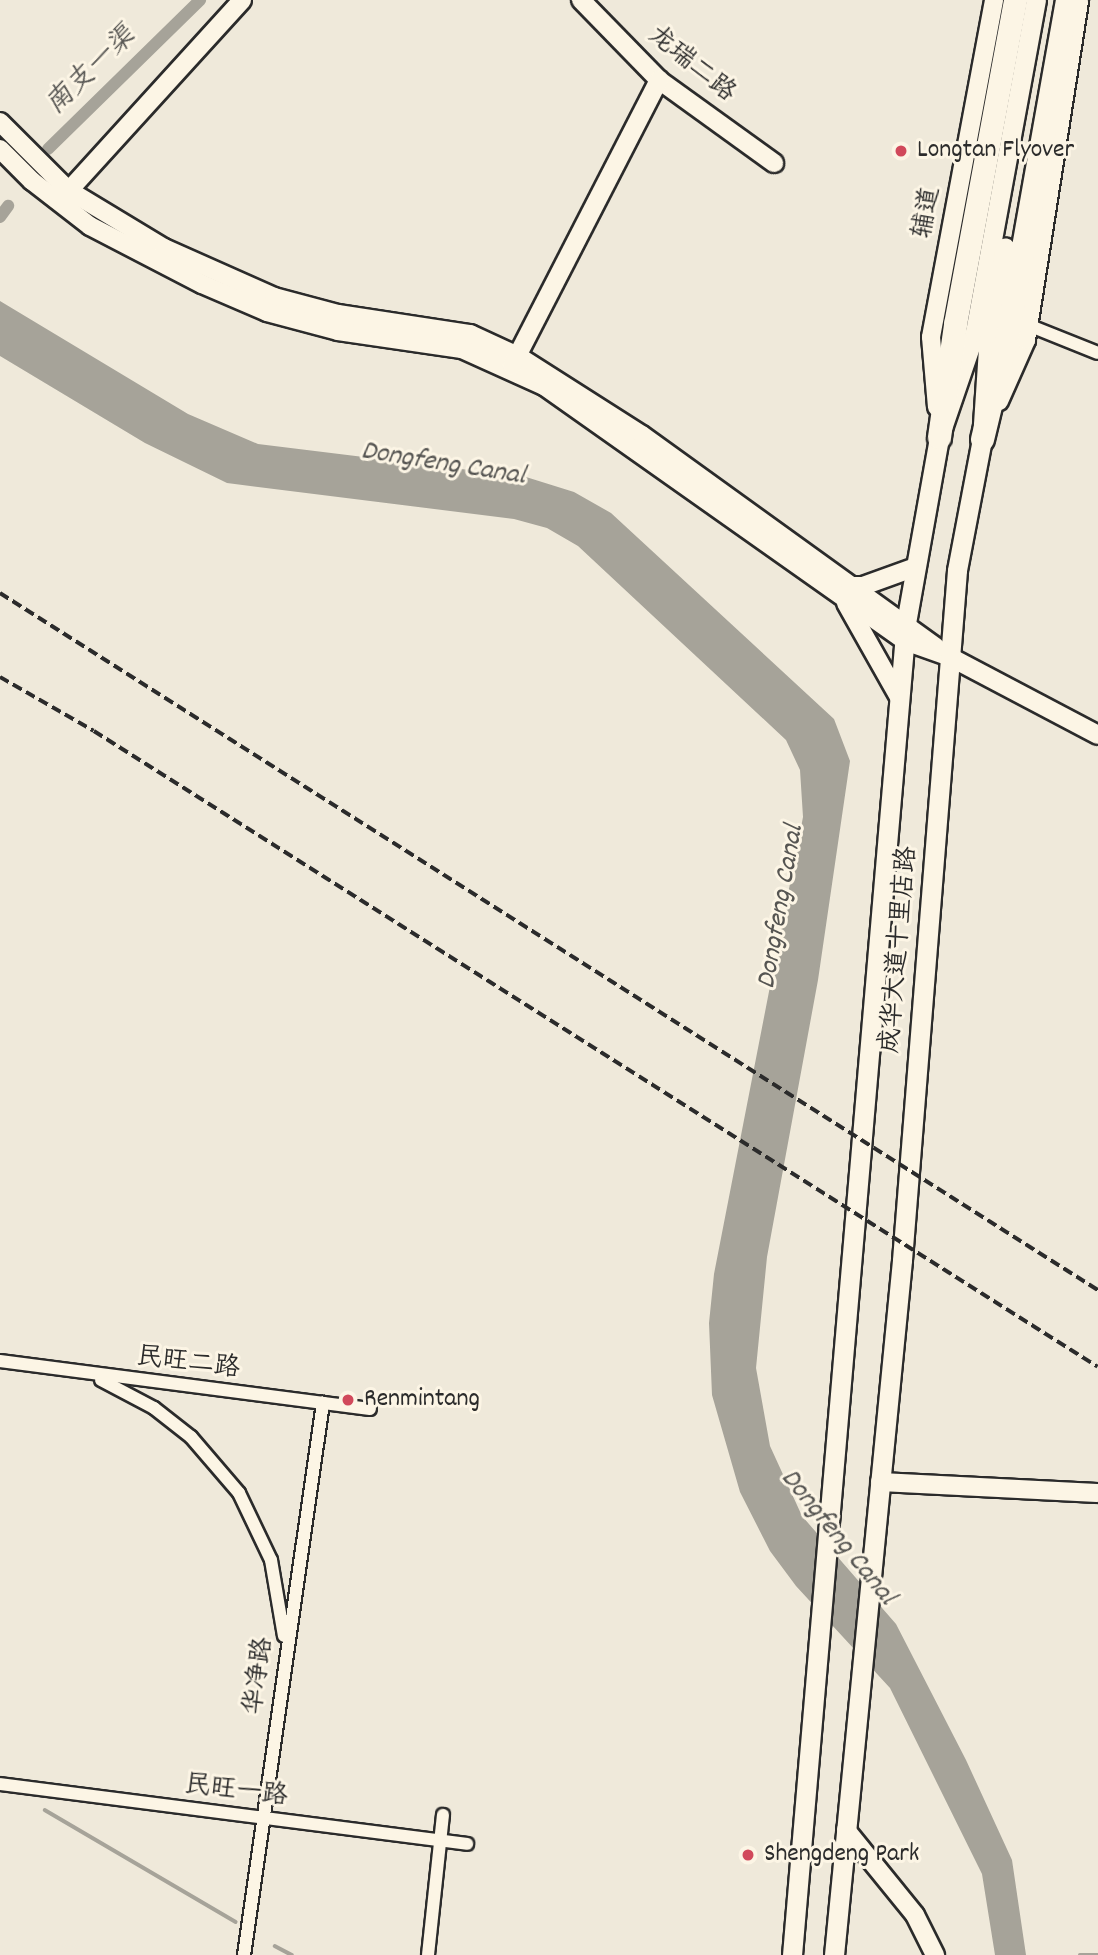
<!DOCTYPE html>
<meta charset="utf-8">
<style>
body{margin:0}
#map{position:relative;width:1098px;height:1955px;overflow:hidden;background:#efe9da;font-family:Dekko,"LXGW WenKai TC",sans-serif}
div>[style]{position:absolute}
.water>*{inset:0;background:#a6a399}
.stream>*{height:3.5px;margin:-1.75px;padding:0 1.75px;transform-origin:1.75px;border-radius:1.75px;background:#a6a399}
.canal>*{height:12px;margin:-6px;padding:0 6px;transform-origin:6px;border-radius:6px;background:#a6a399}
.roads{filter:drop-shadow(2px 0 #2b2b2b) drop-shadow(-2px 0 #2b2b2b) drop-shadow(0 2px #2b2b2b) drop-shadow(0 -2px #2b2b2b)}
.street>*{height:12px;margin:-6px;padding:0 6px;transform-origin:6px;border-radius:6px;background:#fcf5e5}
.secondary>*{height:18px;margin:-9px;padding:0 9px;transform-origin:9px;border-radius:9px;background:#fcf5e5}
.primary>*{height:19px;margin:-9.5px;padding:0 9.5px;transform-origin:9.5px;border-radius:9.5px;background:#fcf5e5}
.highway>*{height:23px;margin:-11.5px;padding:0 11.5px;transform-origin:11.5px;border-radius:11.5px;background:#fcf5e5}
.rail>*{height:3.5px;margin-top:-1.75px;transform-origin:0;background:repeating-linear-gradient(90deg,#2b2b2b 0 10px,transparent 0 15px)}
.dots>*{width:19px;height:19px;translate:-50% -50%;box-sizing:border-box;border:4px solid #fcf5e5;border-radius:50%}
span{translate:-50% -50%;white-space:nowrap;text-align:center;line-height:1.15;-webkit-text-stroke:6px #fcf5e5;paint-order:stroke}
.street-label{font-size:26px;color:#2b2b2b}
.poi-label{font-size:26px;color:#2b2b2b}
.left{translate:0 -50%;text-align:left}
.water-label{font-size:28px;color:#565552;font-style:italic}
</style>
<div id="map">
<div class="water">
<div style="clip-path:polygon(0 301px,188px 414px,258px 444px,526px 477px,574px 492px,611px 513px,834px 719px,850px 761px,818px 980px,767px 1257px,756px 1368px,770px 1446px,802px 1516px,896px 1624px,966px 1760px,1012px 1860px,1026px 1955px,995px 1955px,982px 1874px,890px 1688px,796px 1586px,770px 1551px,740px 1492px,712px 1395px,709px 1323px,714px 1274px,803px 817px,800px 770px,786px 740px,578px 546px,547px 528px,514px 519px,227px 483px,145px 443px,0 356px)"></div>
</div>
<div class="stream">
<div style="left:45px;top:1810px;width:221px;rotate:30.4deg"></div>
<div style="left:275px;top:1946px;width:19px;rotate:28deg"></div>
<div style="left:1080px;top:1955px;width:18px"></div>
</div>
<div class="canal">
<div style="left:48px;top:149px;width:213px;rotate:-44.4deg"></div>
<div style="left:0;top:217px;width:14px;rotate:-54deg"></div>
</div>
<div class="roads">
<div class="street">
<div style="left:1028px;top:325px;width:75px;rotate:21.8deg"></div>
<div style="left:0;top:1361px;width:373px;rotate:7.4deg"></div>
<div style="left:101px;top:1380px;width:60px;rotate:27.8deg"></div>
<div style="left:154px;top:1408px;width:47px;rotate:38.1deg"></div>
<div style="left:191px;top:1437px;width:74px;rotate:49.4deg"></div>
<div style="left:239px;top:1493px;width:74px;rotate:64.5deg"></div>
<div style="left:271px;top:1560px;width:77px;rotate:80.3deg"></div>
<div style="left:0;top:1784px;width:471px;rotate:7.3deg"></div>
<div style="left:244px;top:1955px;width:558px;rotate:-81.86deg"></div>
<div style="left:428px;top:1955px;width:141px;rotate:-83.9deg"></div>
</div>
<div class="secondary">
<div style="left:581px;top:0;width:112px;rotate:45.7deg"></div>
<div style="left:659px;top:80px;width:142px;rotate:35.8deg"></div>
<div style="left:0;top:122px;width:96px;rotate:45deg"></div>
<div style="left:68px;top:190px;width:112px;rotate:31.1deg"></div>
<div style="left:164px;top:248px;width:120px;rotate:24deg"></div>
<div style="left:274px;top:297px;width:66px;rotate:14.9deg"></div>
<div style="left:338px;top:314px;width:134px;rotate:8.6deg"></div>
<div style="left:470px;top:334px;width:53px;rotate:24.6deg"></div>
<div style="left:518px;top:356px;width:147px;rotate:32.5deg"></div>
<div style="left:642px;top:435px;width:362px;rotate:35.8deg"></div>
<div style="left:0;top:149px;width:45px;rotate:45deg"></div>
<div style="left:32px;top:181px;width:73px;rotate:37.8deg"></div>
<div style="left:90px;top:226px;width:126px;rotate:27.4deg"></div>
<div style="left:202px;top:284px;width:71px;rotate:23.3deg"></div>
<div style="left:267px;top:312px;width:73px;rotate:15deg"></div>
<div style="left:338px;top:331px;width:125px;rotate:8.3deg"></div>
<div style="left:462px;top:349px;width:90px;rotate:24.3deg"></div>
<div style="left:544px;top:386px;width:442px;rotate:35.2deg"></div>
<div style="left:905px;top:641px;width:48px;rotate:19.6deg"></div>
<div style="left:950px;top:657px;width:167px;rotate:27.8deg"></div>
<div style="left:63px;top:197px;width:266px;rotate:-47.7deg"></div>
<div style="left:512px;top:366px;width:322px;rotate:-62.8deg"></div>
<div style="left:999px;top:401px;width:67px;rotate:-66.1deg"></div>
<div style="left:1026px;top:340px;width:344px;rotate:-81.1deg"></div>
<div style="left:937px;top:407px;width:70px;rotate:-94.9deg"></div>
<div style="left:931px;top:337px;width:343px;rotate:-79.4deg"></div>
<div style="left:850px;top:586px;width:13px"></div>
<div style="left:863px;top:586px;width:53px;rotate:-19.8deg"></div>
<div style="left:846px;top:603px;width:110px;rotate:60.6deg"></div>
<div style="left:880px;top:1482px;width:218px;rotate:2.9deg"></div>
<div style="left:846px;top:1830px;width:109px;rotate:50.9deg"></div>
<div style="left:915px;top:1915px;width:45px;rotate:63.4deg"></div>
</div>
<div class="primary">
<div style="left:792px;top:1955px;width:1337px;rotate:-85.11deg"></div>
<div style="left:906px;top:623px;width:189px;rotate:-79.9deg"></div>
<div style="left:939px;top:437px;width:111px;rotate:-71.1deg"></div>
<div style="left:975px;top:332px;width:338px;rotate:-79.6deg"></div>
<div style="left:834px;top:1955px;width:698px;rotate:-84.41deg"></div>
<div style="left:902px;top:1260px;width:692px;rotate:-85.44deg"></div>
<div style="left:957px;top:570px;width:133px;rotate:-79.2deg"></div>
<div style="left:982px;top:439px;width:106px;rotate:-86.2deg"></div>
<div style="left:989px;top:333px;width:87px;rotate:-79.5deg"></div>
</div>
<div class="highway">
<div style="left:939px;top:437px;width:114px;rotate:-81.9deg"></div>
<div style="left:955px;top:324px;width:330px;rotate:-79.5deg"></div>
<div style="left:982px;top:439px;width:111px;rotate:-76.5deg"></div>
<div style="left:1008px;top:331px;width:336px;rotate:-79.9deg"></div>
</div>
</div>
<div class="rail">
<div style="left:0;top:593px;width:1301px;rotate:32.41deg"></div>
<div style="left:0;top:677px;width:108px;rotate:29.9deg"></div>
<div style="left:94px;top:731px;width:1188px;rotate:32.35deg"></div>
</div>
<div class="dots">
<div style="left:901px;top:151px;background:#d1495b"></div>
<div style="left:348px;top:1400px;background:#d1495b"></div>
<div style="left:748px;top:1855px;background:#d1495b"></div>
</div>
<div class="street-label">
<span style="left:691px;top:65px;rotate:39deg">龙瑞二路</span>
<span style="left:928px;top:213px;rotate:-80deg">辅道</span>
<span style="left:900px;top:950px;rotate:-85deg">成华大道十里店路</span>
<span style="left:188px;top:1364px;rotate:7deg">民旺二路</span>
<span style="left:260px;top:1676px;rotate:-82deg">华净路</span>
<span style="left:236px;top:1792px;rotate:7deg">民旺一路</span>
</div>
<div class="poi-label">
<span class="left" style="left:917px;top:151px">Longtan Flyover</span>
<span class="left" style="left:364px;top:1400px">Renmintang</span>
<span class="left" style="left:764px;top:1855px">Shengdeng Park</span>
</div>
<div class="water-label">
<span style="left:92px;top:72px;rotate:-44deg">南支一渠</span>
<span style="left:443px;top:465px;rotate:9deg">Dongfeng Canal</span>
<span style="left:782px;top:907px;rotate:-80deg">Dongfeng Canal</span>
<span style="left:837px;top:1538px;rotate:51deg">Dongfeng Canal</span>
</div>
</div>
